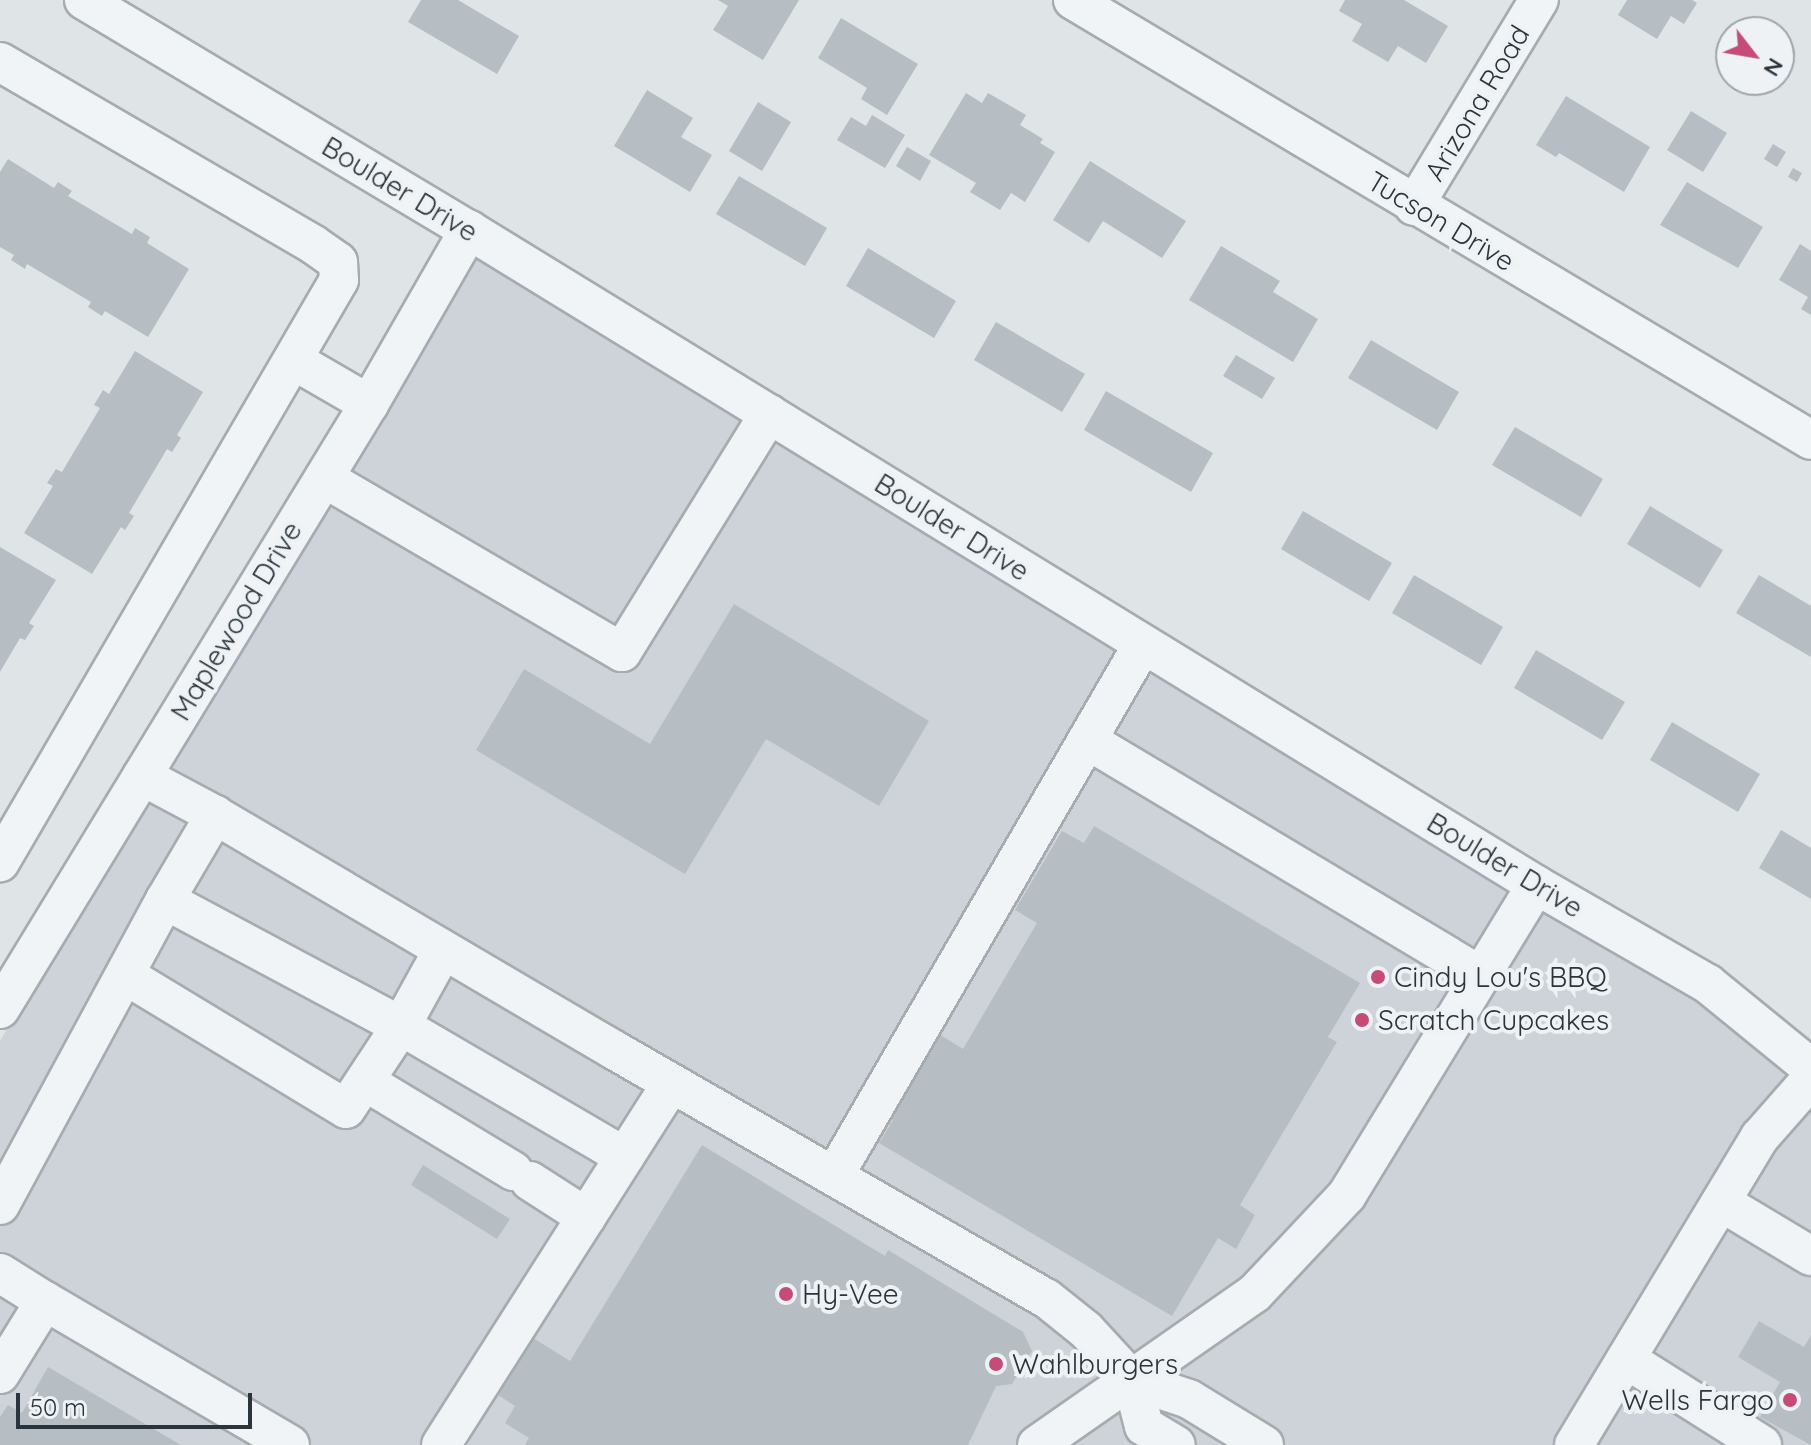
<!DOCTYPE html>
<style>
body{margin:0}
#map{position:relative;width:1811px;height:1445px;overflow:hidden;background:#dfe4e7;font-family:Quicksand,sans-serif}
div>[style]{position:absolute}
.built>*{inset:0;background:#cdd3d9}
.building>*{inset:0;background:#b6bec3}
.roads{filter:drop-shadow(2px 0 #a5acb1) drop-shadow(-2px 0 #a5acb1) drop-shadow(0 2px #a5acb1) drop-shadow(0 -2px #a5acb1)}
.minor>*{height:38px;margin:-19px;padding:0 19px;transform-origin:19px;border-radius:19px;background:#f1f4f6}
.dots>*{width:22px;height:22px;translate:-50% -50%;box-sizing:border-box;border:4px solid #eef2f5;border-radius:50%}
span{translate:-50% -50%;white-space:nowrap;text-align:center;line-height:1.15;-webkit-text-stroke:8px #eef2f5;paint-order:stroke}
.street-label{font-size:28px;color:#29343d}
.poi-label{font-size:28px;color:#29343d}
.left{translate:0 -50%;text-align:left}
.right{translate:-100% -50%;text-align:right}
.north{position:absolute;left:1715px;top:16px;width:80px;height:80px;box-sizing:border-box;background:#eef2f5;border:2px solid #9fa6ab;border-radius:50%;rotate:121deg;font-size:22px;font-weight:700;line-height:32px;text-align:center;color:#29343d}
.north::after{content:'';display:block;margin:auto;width:28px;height:36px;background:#c44c77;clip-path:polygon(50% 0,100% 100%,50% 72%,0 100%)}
.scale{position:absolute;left:16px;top:1393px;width:236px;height:36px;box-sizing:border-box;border:4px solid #29343d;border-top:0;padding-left:10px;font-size:24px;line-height:28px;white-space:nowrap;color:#29343d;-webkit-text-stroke:6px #eef2f5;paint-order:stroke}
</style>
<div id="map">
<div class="built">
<div style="clip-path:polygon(469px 230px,1811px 1068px,1811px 1445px,0 1445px,0 1041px)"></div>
</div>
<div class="building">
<div style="clip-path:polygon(421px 0,458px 0,519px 36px,497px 74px,408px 22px)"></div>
<div style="clip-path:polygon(718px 0,799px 0,763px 60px,713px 30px,728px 6px)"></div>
<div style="clip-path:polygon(1345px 0,1404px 0,1448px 26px,1426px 63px,1398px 46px,1388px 62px,1352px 41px,1362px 24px,1339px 11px)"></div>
<div style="clip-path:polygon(1627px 0,1692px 0,1697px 3px,1684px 24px,1671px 16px,1657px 39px,1618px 15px)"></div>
<div style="clip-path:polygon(841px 18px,918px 64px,887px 115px,861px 99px,867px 88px,818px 58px)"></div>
<div style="clip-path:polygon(647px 90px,693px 118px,681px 137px,712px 155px,690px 192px,614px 146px)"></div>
<div style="clip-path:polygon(966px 93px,982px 103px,988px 93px,1026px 115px,1020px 125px,1043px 139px,1040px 143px,1055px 152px,1025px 202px,1011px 193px,1000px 210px,970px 192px,976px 183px,929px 155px)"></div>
<div style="clip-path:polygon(1566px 96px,1650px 147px,1624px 192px,1559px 153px,1556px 157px,1536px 145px)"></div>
<div style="clip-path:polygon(758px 102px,791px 122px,762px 171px,729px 151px)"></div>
<div style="clip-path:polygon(1691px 111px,1727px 133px,1703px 172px,1667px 150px)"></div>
<div style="clip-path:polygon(872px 115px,905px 135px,885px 168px,837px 140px,851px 117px,866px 126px)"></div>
<div style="clip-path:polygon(1773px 144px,1786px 152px,1777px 167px,1764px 159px)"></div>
<div style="clip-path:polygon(907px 147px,931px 161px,920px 181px,896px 166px)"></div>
<div style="clip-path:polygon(8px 159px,54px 188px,58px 182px,72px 191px,68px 196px,132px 234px,135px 228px,150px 237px,147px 243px,189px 269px,148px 337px,105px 311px,102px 316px,88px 307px,91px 302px,27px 264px,25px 269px,11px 260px,14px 255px,0 247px,0 172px)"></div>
<div style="clip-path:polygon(1090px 161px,1186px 221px,1162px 258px,1103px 221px,1089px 243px,1053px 220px)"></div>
<div style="clip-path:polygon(1793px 168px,1802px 173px,1797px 182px,1788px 177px)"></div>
<div style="clip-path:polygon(739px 176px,827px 228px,805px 266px,716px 214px)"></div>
<div style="clip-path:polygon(1687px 182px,1763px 227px,1738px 268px,1660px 225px)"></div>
<div style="clip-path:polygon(1800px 244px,1811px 251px,1811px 315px,1801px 309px,1808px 297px,1779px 280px)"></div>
<div style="clip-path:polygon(1221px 246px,1280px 281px,1273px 292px,1318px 319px,1293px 362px,1189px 300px)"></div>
<div style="clip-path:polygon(868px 248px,956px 301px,934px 338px,846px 286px)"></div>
<div style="clip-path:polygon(996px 322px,1085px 374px,1062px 412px,974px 360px)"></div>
<div style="clip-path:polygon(1371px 340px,1459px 392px,1437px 430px,1348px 378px)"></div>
<div style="clip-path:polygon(135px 351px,203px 392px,177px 435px,181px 438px,172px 452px,167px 449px,129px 513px,134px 516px,125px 530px,121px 527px,92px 574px,24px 533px,53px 486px,47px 483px,56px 469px,62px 472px,100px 408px,94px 405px,103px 390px,109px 394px)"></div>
<div style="clip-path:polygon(1236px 355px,1275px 378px,1262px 399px,1223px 376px)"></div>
<div style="clip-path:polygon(1106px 391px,1213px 453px,1191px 492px,1084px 430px)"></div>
<div style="clip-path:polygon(1515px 427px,1603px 479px,1581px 517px,1492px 465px)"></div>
<div style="clip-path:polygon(1650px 506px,1723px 550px,1700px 588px,1627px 544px)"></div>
<div style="clip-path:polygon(1303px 511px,1392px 563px,1369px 601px,1281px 549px)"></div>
<div style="clip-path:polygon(0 547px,56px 580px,29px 623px,34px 626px,25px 640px,20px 638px,0 672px)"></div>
<div style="clip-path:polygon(1414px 575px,1503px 627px,1481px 665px,1392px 613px)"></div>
<div style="clip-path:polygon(1759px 575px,1811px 606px,1811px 657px,1736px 613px)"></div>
<div style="clip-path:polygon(734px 604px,929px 721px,879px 806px,766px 739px,685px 874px,476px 750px,524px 669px,650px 744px)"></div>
<div style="clip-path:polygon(1536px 650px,1625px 702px,1602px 740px,1514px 688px)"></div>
<div style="clip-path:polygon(1672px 722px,1760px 774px,1738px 812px,1650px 760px)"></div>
<div style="clip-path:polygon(1094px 826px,1360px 983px,1328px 1037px,1337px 1042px,1240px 1205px,1255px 1215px,1236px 1249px,1218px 1238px,1172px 1316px,879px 1143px,893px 1120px,881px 1112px,931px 1029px,963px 1049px,1037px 923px,1015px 910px,1062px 831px,1084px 843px)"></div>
<div style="clip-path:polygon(1781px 830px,1811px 848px,1811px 899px,1759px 868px)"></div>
<div style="clip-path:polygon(702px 1145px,885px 1256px,888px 1250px,1023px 1332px,1032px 1351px,1012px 1384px,996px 1386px,968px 1445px,525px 1445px,529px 1438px,505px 1423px,515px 1406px,498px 1395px,533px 1338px,570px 1361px)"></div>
<div style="clip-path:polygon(423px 1165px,510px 1219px,497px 1239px,411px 1185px)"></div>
<div style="clip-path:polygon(1759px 1321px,1804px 1347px,1811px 1335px,1811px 1445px,1760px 1417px,1780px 1382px,1738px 1357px)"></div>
<div style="clip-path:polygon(48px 1367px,181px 1445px,0 1445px,0 1417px,8px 1405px,22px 1413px)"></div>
</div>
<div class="roads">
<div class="minor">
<div style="left:84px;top:0;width:448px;rotate:30.9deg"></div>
<div style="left:469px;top:230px;width:1252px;rotate:31.54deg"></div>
<div style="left:1536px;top:885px;width:198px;rotate:29.9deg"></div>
<div style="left:1708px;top:984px;width:133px;rotate:39.2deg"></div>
<div style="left:1073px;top:0;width:859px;rotate:30.8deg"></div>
<div style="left:0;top:62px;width:363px;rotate:30.2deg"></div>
<div style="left:314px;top:245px;width:29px;rotate:35deg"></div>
<div style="left:338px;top:262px;width:18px;rotate:87deg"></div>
<div style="left:339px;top:280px;width:674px;rotate:120.22deg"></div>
<div style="left:1414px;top:206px;width:241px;rotate:-58.8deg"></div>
<div style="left:293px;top:360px;width:88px;rotate:30.1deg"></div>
<div style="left:324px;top:478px;width:345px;rotate:30.3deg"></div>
<div style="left:622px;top:652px;width:280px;rotate:-58.3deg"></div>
<div style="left:1087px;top:740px;width:459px;rotate:30.9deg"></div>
<div style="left:142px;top:776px;width:83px;rotate:28.1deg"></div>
<div style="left:215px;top:815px;width:463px;rotate:30.5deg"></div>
<div style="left:614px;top:1050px;width:498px;rotate:29.9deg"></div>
<div style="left:1046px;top:1298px;width:51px;rotate:38.7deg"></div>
<div style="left:1086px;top:1330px;width:68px;rotate:47.4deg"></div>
<div style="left:1132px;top:1380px;width:48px;rotate:75.4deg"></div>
<div style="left:1144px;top:1426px;width:37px;rotate:31deg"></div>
<div style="left:165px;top:900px;width:268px;rotate:28.1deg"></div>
<div style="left:401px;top:1026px;width:259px;rotate:30.3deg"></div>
<div style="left:125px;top:975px;width:258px;rotate:31.2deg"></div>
<div style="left:346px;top:1109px;width:100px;rotate:-56.5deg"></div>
<div style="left:401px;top:1026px;width:87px;rotate:-61.1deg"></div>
<div style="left:0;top:1009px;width:709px;rotate:-58.62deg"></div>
<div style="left:369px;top:404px;width:201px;rotate:-60.1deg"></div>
<div style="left:366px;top:1082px;width:172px;rotate:31.2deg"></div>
<div style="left:834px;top:1176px;width:615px;rotate:-59.85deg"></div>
<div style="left:530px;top:1181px;width:67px;rotate:32.7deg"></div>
<div style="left:1721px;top:1202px;width:105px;rotate:31deg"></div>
<div style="left:0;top:1205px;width:347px;rotate:-61.6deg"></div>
<div style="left:165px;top:900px;width:99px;rotate:-59.5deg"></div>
<div style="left:0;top:1273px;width:53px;rotate:31.9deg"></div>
<div style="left:1626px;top:1359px;width:161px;rotate:32.3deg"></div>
<div style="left:0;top:1374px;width:86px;rotate:-58.3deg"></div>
<div style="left:45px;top:1301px;width:284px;rotate:30.4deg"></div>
<div style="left:1132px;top:1380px;width:60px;rotate:18.4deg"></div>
<div style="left:1189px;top:1399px;width:88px;rotate:31.5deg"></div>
<div style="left:441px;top:1445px;width:429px;rotate:-57.5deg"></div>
<div style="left:1037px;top:1445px;width:266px;rotate:-34.9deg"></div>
<div style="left:1255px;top:1293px;width:134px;rotate:-46.8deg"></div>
<div style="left:1347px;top:1195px;width:363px;rotate:-58.6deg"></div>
<div style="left:1574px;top:1445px;width:360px;rotate:-58.9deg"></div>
<div style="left:1760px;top:1137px;width:77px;rotate:-48.7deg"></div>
</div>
</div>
<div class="dots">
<div style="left:1378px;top:977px;background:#c44c77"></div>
<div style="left:1362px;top:1020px;background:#c44c77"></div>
<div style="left:786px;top:1294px;background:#c44c77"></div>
<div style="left:996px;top:1364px;background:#c44c77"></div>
<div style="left:1790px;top:1400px;background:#c44c77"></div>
</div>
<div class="street-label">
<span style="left:1477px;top:103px;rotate:-59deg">Arizona Road</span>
<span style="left:400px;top:189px;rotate:31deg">Boulder Drive</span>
<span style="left:1441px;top:221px;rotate:31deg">Tucson Drive</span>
<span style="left:952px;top:527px;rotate:32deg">Boulder Drive</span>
<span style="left:236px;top:621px;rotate:-59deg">Maplewood Drive</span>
<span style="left:1505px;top:865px;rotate:31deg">Boulder Drive</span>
</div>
<div class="poi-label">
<span class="left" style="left:1394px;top:977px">Cindy Lou's BBQ</span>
<span class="left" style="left:1378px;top:1020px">Scratch Cupcakes</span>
<span class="left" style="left:802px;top:1294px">Hy-Vee</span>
<span class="left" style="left:1012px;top:1364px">Wahlburgers</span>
<span class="right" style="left:1774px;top:1400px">Wells Fargo</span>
</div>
<div class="north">N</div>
<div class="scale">50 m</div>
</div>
